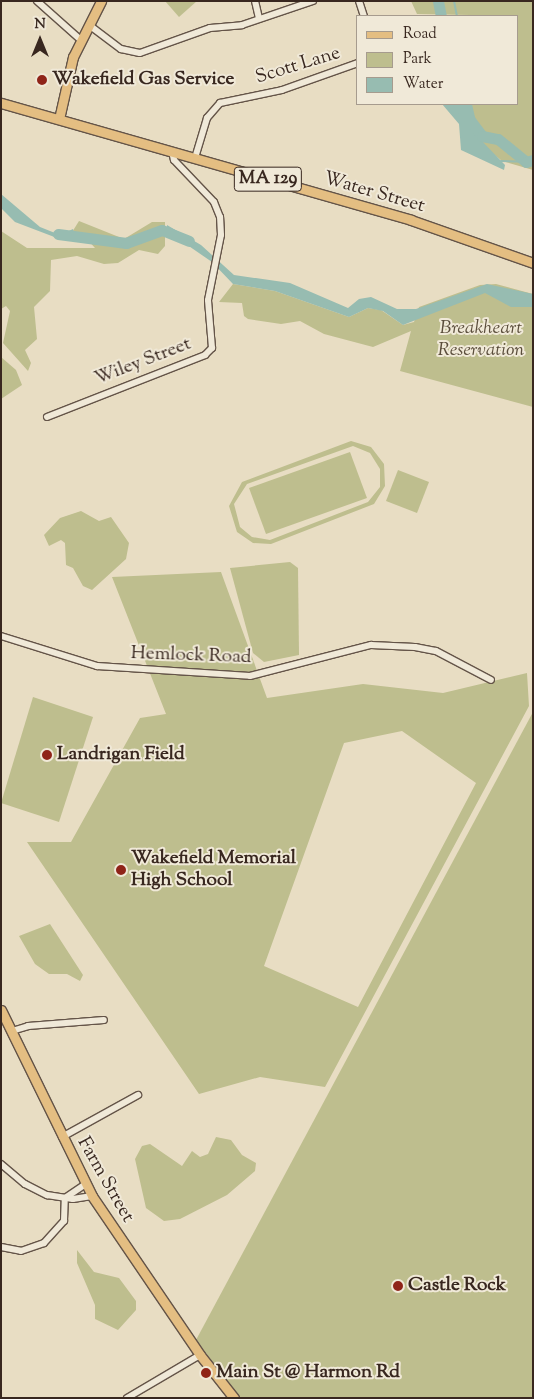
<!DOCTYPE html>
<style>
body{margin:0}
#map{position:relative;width:534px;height:1399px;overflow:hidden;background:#e8ddc3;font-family:"Sorts Mill Goudy",serif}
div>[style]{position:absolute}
.green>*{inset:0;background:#bebe8e}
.water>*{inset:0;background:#97bcb1}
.stream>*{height:2px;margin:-1px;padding:0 1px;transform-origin:1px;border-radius:1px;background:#97bcb1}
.river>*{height:11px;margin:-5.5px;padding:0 5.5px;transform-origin:5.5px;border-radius:5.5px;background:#97bcb1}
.roads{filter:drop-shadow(1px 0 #645448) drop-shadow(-1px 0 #645448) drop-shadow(0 1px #645448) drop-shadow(0 -1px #645448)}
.minor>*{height:6px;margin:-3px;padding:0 3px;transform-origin:3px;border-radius:3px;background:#f0e9d8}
.major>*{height:9px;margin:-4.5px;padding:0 4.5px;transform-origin:4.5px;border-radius:4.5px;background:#e4be82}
.dots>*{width:14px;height:14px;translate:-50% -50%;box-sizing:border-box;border:2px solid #f0e9d8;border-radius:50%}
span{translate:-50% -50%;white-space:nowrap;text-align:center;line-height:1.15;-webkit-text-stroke:4px #f0e9d8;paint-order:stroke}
.shield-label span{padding:1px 4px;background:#f0e9d8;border:1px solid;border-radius:4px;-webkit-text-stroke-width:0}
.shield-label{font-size:18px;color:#38271f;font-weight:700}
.street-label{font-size:19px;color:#38271f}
.poi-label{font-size:19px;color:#38271f;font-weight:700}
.left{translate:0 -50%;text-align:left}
.park-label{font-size:19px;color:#5a4d3b;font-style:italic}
.frame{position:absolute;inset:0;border:2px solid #38271f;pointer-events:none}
.legend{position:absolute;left:356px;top:15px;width:162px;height:90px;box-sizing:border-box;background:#f0e9d8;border:1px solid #a69b8e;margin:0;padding:6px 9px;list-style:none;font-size:15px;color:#38271f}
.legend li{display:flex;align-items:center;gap:10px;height:25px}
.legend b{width:25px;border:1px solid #a69b8e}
.north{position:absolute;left:15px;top:15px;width:50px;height:50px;-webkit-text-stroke:4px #f0e9d8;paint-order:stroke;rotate:0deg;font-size:14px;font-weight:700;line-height:20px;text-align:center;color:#38271f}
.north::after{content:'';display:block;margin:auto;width:18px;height:22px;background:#38271f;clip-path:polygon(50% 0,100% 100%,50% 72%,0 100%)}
</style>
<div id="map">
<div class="green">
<div style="clip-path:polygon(165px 1px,197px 1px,179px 17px)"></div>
<div style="clip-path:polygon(411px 1px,533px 1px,533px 170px,502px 161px,486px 148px,458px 104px,518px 104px,518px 16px,417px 14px)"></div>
<div style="clip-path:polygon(79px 221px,124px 239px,152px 222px,165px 222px,165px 246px,158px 254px,139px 250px,118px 263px,104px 264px,77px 256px,51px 260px,50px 291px,34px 307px,37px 339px,25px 350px,31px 363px,28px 371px,3px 343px,10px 311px,6px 306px,1px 309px,1px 231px,27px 248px,95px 248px,87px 239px,69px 237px)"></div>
<div style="clip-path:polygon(233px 284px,275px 291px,349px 317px,368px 308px,381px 310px,403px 325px,414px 322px,419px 307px,480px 285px,496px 284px,533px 294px,533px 407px,400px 371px,411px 331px,373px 347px,324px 334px,300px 321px,281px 324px,248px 319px,244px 316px,242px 303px,219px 302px)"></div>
<div style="clip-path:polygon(1px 357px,16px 370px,22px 385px,1px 399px)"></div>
<div style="clip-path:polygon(evenodd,351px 441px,371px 447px,384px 464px,385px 486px,374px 504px,271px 544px,253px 543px,237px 532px,229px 506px,242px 482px,351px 441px,353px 446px,370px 453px,380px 469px,380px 487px,368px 502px,270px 540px,252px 537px,240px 527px,234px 504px,247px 484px,353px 446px)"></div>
<div style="clip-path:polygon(350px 452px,367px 498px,266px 534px,249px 488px)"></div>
<div style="clip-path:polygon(398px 470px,429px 482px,417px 513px,386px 501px)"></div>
<div style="clip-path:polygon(81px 511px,99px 521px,111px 517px,129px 543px,126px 559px,92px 590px,83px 586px,73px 568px,66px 565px,65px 543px,61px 540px,49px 546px,44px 535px,60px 518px)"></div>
<div style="clip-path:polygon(290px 562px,298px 568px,299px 655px,264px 662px,253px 653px,230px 568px)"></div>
<div style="clip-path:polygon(evenodd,221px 572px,267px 698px,363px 684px,443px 693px,527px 673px,529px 706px,325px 1087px,260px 1077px,199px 1094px,27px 842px,71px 842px,140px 718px,166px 714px,112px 577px,221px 572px,402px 731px,476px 783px,358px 1007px,264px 966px,344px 743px,402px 731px)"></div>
<div style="clip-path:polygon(33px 697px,93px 717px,59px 822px,1px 803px)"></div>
<div style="clip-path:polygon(533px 712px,533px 1398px,240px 1398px,196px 1340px)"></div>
<div style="clip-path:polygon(50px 924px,83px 975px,80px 981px,67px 974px,49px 974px,35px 964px,19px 936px)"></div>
<div style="clip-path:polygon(216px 1137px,231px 1140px,242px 1155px,256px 1163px,255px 1171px,227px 1195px,180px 1219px,164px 1221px,146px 1208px,135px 1159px,142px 1146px,150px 1144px,182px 1166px,192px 1151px,200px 1157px,208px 1154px)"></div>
<div style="clip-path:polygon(77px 1250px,94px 1272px,119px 1278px,136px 1301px,136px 1310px,118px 1330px,95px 1319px,95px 1305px,77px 1263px)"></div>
</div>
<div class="water">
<div style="clip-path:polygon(442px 104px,472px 104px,480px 139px,505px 165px,504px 170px,461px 150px,459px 124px)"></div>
<div style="clip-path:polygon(1px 194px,40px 227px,60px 235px,73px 229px,74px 233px,66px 239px,57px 238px,15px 222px,1px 208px)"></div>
<div style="clip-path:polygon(167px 225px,201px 245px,234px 275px,290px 283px,348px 308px,359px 299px,371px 297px,397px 309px,416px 309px,487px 284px,533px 294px,533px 307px,511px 307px,485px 293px,403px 325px,383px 311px,368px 308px,349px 317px,275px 291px,233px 284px,212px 262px,167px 231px)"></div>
</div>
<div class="stream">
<div style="left:454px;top:1px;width:15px;rotate:79deg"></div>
<div style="left:501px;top:161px;width:32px;rotate:2deg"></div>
</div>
<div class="river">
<div style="left:438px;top:1px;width:15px;rotate:79deg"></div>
<div style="left:458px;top:104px;width:40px;rotate:53deg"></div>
<div style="left:482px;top:136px;width:16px;rotate:11deg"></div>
<div style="left:498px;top:139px;width:36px;rotate:39deg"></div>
<div style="left:526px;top:162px;width:7px;rotate:-16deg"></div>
<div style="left:58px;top:234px;width:69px;rotate:7.5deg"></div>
<div style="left:126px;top:243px;width:38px;rotate:-20deg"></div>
<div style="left:162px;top:230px;width:29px;rotate:22deg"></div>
</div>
<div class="roads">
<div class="minor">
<div style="left:37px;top:1px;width:59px;rotate:41.6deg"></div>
<div style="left:255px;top:1px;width:18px;rotate:77deg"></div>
<div style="left:359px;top:1px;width:16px;rotate:72deg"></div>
<div style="left:89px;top:25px;width:40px;rotate:37deg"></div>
<div style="left:121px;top:49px;width:19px;rotate:12deg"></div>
<div style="left:140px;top:53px;width:74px;rotate:-19.7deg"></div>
<div style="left:210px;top:28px;width:32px;rotate:-5deg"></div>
<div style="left:242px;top:25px;width:75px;rotate:-18.7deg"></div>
<div style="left:195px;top:158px;width:42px;rotate:-73.3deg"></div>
<div style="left:207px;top:118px;width:20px;rotate:-49deg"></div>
<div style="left:220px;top:103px;width:63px;rotate:-11.8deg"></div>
<div style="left:282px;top:90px;width:81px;rotate:-19.6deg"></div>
<div style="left:47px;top:417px;width:170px;rotate:-21.4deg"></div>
<div style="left:205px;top:355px;width:10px;rotate:-45deg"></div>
<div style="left:212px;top:348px;width:48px;rotate:-94.8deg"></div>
<div style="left:208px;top:300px;width:66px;rotate:-78.7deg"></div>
<div style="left:221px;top:235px;width:18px;rotate:-93deg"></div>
<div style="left:220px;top:217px;width:16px;rotate:-112deg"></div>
<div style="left:214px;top:202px;width:58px;rotate:-133.6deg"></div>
<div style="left:174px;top:160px;width:9px;rotate:-103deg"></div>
<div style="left:1px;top:636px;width:101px;rotate:17.4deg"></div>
<div style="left:97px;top:666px;width:153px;rotate:3.7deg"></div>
<div style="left:250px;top:676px;width:125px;rotate:-14.4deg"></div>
<div style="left:371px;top:645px;width:44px;rotate:2.6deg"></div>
<div style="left:415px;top:647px;width:21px;rotate:11deg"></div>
<div style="left:436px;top:651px;width:62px;rotate:27.8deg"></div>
<div style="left:12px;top:1031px;width:17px;rotate:-17deg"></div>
<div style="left:28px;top:1026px;width:76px;rotate:-4.5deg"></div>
<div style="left:62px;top:1137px;width:87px;rotate:-28.9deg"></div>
<div style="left:1px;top:1164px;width:31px;rotate:40deg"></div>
<div style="left:25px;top:1184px;width:25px;rotate:27deg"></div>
<div style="left:47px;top:1195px;width:26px;rotate:9deg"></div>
<div style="left:73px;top:1199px;width:19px;rotate:-9deg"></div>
<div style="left:65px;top:1198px;width:25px;rotate:-34deg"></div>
<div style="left:1px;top:1247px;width:20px;rotate:11deg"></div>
<div style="left:21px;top:1251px;width:24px;rotate:-19deg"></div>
<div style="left:44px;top:1243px;width:30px;rotate:-48deg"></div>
<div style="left:64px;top:1221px;width:23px;rotate:-88deg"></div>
<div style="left:127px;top:1398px;width:85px;rotate:-30.5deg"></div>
</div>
<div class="major">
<div style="left:1px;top:103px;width:426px;rotate:15.9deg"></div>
<div style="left:411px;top:220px;width:129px;rotate:19.4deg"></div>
<div style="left:59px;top:119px;width:64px;rotate:-77.3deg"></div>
<div style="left:73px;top:57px;width:63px;rotate:-63.4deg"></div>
<div style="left:1px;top:1010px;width:207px;rotate:63.9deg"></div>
<div style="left:92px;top:1196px;width:192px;rotate:55.8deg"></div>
<div style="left:200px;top:1355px;width:55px;rotate:51.7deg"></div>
</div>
</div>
<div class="dots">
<div style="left:42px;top:80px;background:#8f2418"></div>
<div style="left:47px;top:755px;background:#8f2418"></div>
<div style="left:121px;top:870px;background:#8f2418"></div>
<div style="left:398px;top:1286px;background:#8f2418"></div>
<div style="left:206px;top:1373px;background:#8f2418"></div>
</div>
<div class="shield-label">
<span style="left:268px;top:179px">MA 129</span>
</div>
<div class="street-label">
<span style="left:298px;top:66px;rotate:-17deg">Scott Lane</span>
<span style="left:374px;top:193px;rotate:16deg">Water Street</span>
<span style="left:143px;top:362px;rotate:-21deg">Wiley Street</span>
<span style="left:191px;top:656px;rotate:2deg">Hemlock Road</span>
<span style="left:105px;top:1180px;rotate:60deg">Farm Street</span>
</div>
<div class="poi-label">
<span class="left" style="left:52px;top:80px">Wakefield Gas Service</span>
<span class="left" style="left:57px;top:755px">Landrigan Field</span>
<span class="left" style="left:131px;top:870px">Wakefield Memorial<br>High School</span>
<span class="left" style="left:408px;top:1286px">Castle Rock</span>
<span class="left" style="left:216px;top:1373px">Main St @ Harmon Rd</span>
</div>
<div class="park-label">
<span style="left:481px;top:340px">Breakheart<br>Reservation</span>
</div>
<div class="frame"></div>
<ul class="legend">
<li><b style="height:6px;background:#e4be82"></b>Road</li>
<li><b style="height:14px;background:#bebe8e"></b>Park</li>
<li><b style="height:14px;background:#97bcb1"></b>Water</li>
</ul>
<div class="north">N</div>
</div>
